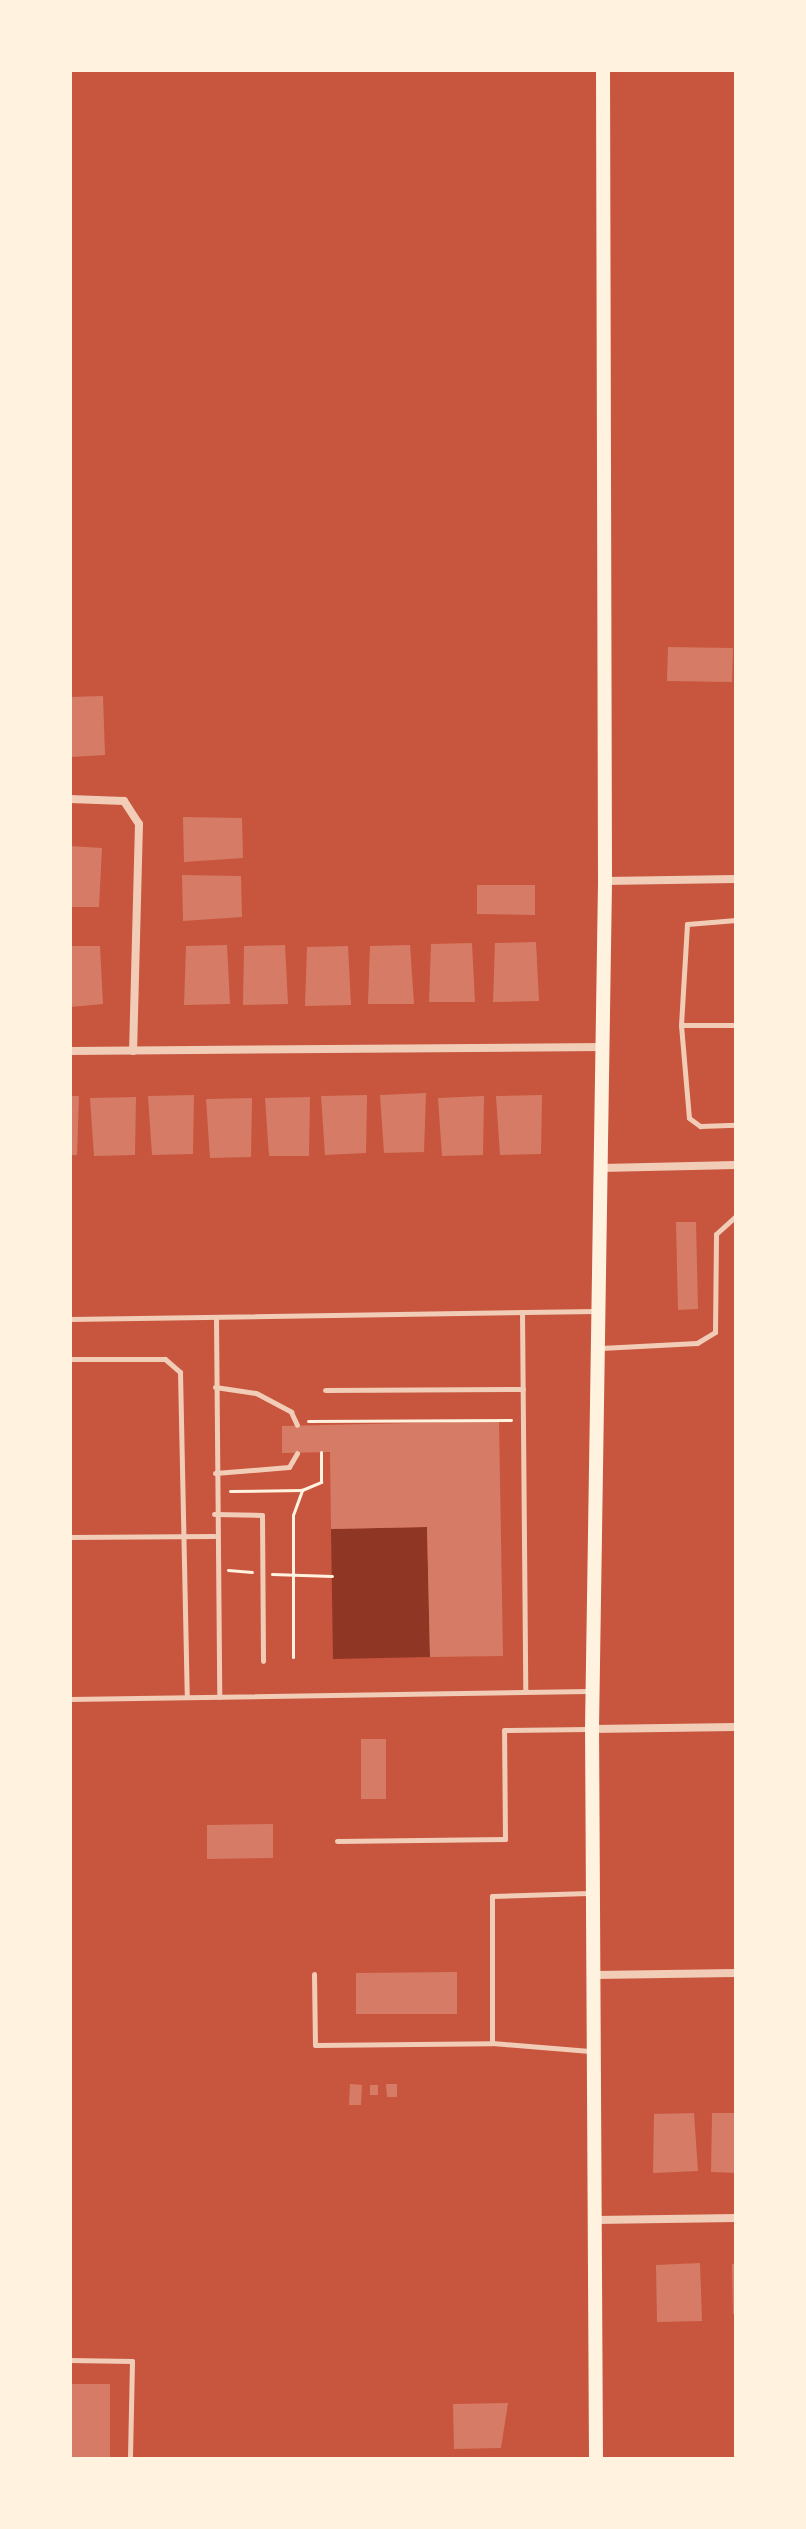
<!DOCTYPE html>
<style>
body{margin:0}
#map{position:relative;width:806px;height:2529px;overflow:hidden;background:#c8553d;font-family:"Varela Round",sans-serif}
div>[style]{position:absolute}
.water>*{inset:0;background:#8f3625}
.building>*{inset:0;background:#d67c66}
.path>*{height:3px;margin:-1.5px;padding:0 1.5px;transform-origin:1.5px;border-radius:1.5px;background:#fff3e0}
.service>*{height:5px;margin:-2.5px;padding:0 2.5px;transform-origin:2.5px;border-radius:2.5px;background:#f1ccb7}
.minor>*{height:8px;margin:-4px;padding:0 4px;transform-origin:4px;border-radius:4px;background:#f1ccb7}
.secondary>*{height:14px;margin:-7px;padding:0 7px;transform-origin:7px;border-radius:7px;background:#fff3e0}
span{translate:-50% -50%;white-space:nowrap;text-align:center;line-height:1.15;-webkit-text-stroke:6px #fff3e0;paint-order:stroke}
.frame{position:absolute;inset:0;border:72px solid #fff3e0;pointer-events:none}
</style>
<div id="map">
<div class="water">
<div style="clip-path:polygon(427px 1527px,430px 1657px,333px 1659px,331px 1529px)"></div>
</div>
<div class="building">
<div style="clip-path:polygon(668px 647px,733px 648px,732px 682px,667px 681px)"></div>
<div style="clip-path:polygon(103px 696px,105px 755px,71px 757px,70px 697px)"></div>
<div style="clip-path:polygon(183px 817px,242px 818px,243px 858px,184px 862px)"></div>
<div style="clip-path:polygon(70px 846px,102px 848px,99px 907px,70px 907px)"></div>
<div style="clip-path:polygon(182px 875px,241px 876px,242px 917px,183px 921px)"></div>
<div style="clip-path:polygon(477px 885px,535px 885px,535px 915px,477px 914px)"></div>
<div style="clip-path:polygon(536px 942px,539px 1001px,493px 1002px,495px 943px)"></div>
<div style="clip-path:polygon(472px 943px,475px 1002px,429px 1002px,431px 944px)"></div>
<div style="clip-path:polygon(227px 945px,230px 1004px,184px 1005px,186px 946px)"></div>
<div style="clip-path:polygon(285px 945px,288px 1004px,243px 1005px,244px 946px)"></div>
<div style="clip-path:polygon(410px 945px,414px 1004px,368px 1004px,370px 946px)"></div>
<div style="clip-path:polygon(70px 946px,100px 946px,103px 1004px,70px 1007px)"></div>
<div style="clip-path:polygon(348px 946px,351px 1005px,305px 1006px,307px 947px)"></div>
<div style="clip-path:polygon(426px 1093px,424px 1152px,384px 1153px,380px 1095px)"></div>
<div style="clip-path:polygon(194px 1095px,193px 1154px,152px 1155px,148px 1096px)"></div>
<div style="clip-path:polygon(367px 1095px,366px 1153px,325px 1155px,321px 1096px)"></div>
<div style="clip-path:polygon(542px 1095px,541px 1154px,500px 1155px,496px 1096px)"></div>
<div style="clip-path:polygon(70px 1096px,79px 1096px,77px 1155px,70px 1155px)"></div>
<div style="clip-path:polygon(484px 1096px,483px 1155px,442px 1156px,438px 1098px)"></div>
<div style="clip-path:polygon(136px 1097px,135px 1155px,94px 1156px,90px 1098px)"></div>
<div style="clip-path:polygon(310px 1097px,309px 1156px,269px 1156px,265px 1098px)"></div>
<div style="clip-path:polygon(252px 1098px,251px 1157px,210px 1158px,206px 1099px)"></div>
<div style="clip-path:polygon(676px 1222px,696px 1222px,698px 1309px,678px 1310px)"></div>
<div style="clip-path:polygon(499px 1421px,503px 1656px,430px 1657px,427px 1527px,331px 1529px,330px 1452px,282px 1453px,282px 1426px)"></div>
<div style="clip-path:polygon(361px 1739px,386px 1739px,386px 1799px,361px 1799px)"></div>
<div style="clip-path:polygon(273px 1824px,273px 1858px,207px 1859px,207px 1825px)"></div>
<div style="clip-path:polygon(457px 1972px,457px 2014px,356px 2014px,356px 1973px)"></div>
<div style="clip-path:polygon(350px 2084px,362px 2085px,361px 2105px,349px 2105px)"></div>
<div style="clip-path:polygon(386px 2084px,397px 2084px,397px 2097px,387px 2097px)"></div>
<div style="clip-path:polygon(370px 2085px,378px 2085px,378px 2095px,370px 2095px)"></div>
<div style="clip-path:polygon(694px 2113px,698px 2171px,653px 2173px,654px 2114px)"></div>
<div style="clip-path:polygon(712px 2113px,736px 2113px,736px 2173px,711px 2172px)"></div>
<div style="clip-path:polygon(700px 2263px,702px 2321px,657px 2322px,656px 2265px)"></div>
<div style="clip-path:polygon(732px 2264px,736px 2264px,736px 2314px,733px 2314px)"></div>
<div style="clip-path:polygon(70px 2384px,110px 2384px,110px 2459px,70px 2459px)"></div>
<div style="clip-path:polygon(508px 2403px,501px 2448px,454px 2449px,453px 2404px)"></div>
</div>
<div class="path">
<div style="left:308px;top:1421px;width:203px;rotate:-0.3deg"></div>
<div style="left:230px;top:1491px;width:72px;rotate:-0.8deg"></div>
<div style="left:302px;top:1490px;width:21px;rotate:-23deg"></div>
<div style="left:321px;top:1482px;width:30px;rotate:-90deg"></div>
<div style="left:228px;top:1570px;width:24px;rotate:5deg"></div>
<div style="left:272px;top:1574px;width:60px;rotate:1.9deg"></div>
<div style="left:293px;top:1657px;width:142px;rotate:-90deg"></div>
<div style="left:293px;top:1515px;width:27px;rotate:-70deg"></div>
</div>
<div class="service">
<div style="left:736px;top:920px;width:49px;rotate:175.3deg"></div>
<div style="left:687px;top:924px;width:101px;rotate:93.4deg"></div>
<div style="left:681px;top:1025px;width:93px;rotate:85.1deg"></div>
<div style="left:689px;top:1118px;width:14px;rotate:36deg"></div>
<div style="left:700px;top:1126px;width:36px;rotate:-2deg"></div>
<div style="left:681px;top:1025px;width:55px"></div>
<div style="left:522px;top:1312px;width:380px;rotate:89.5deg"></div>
<div style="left:70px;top:1319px;width:526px;rotate:-0.87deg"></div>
<div style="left:216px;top:1319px;width:378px;rotate:89.5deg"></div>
<div style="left:601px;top:1348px;width:96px;rotate:-3deg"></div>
<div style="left:697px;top:1343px;width:21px;rotate:-31deg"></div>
<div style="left:715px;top:1332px;width:98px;rotate:-89.4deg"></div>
<div style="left:716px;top:1234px;width:27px;rotate:-42deg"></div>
<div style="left:70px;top:1359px;width:95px"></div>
<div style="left:165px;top:1359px;width:20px;rotate:41deg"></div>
<div style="left:180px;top:1372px;width:325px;rotate:88.8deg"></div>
<div style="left:215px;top:1387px;width:41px;rotate:8.3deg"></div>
<div style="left:256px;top:1393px;width:40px;rotate:28deg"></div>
<div style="left:291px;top:1412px;width:14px;rotate:65deg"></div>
<div style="left:325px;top:1390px;width:198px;rotate:-0.3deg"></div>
<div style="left:215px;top:1473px;width:74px;rotate:-4.6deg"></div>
<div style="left:289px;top:1467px;width:16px;rotate:-60deg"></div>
<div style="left:214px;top:1514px;width:48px;rotate:1.2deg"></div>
<div style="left:262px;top:1515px;width:146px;rotate:89.6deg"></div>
<div style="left:70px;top:1537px;width:144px;rotate:-0.4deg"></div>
<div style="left:70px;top:1699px;width:519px;rotate:-0.88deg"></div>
<div style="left:337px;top:1841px;width:168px;rotate:-0.7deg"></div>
<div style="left:505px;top:1839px;width:109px;rotate:-90.5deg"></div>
<div style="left:504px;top:1730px;width:84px;rotate:-0.7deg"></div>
<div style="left:314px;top:1974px;width:71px;rotate:89.2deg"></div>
<div style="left:315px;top:2045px;width:177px;rotate:-0.6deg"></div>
<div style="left:492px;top:2043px;width:98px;rotate:4.7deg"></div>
<div style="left:492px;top:2043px;width:147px;rotate:-90deg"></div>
<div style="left:492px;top:1896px;width:97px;rotate:-1.8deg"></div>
<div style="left:70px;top:2360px;width:62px;rotate:0.9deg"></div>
<div style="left:132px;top:2361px;width:98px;rotate:91.2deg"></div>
</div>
<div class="minor">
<div style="left:70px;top:799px;width:54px;rotate:2.1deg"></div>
<div style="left:124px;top:801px;width:27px;rotate:57deg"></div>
<div style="left:139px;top:824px;width:227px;rotate:91.5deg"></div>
<div style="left:605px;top:881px;width:131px;rotate:-0.9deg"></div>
<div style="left:70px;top:1051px;width:534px;rotate:-0.43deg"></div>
<div style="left:602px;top:1168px;width:134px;rotate:-1.3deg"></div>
<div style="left:592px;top:1729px;width:144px;rotate:-0.8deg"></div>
<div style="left:595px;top:1975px;width:141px;rotate:-0.8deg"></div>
<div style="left:596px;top:2220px;width:140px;rotate:-0.8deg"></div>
</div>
<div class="secondary">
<div style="left:596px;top:2459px;width:730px;rotate:-90.31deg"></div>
<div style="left:592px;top:1729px;width:848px;rotate:-89.12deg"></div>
<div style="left:605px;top:881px;width:811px;rotate:-90.14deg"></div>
</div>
<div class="frame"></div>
</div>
